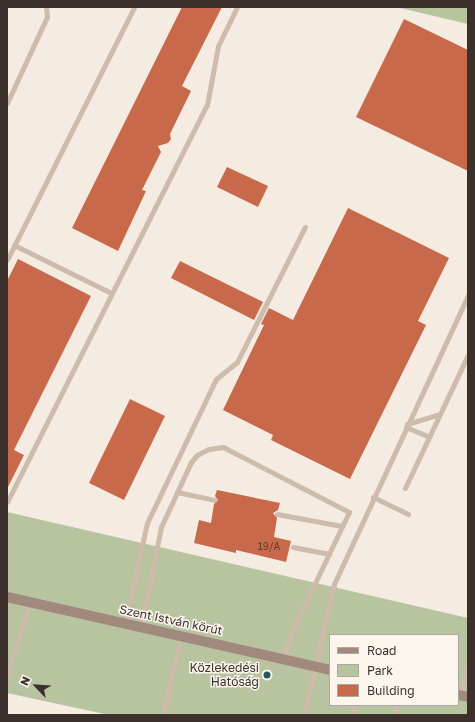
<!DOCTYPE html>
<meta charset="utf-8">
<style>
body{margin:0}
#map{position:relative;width:475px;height:722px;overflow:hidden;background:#f4ebe1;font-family:"Golos Text",sans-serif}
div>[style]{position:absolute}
.green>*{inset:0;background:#b8c4a0}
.building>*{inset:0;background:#c8694b}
.lane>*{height:5px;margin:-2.5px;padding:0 2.5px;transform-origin:2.5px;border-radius:2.5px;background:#cdbbac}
.secondary>*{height:10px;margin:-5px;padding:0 5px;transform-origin:5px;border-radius:5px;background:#a18a7d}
.dots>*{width:11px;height:11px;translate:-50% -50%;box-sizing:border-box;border:2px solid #fbf5ee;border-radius:50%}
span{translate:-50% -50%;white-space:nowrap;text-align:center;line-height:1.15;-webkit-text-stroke:3px #fbf5ee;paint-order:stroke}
.number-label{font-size:10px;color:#5e3e33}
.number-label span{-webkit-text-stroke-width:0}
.street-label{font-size:12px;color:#3b302b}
.poi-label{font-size:12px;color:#3b302b}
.right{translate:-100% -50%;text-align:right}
.frame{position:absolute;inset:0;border:8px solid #3b302b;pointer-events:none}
.legend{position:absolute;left:329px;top:634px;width:130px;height:72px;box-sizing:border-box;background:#fbf5ee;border:1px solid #aea6a0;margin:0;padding:5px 7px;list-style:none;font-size:12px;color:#3b302b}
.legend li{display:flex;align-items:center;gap:8px;height:20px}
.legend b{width:20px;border:1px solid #aea6a0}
.north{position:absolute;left:16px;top:666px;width:40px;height:40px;-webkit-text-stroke:3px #fbf5ee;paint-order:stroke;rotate:295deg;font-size:11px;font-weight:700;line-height:16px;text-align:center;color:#3b302b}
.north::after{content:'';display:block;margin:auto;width:14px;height:18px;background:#3b302b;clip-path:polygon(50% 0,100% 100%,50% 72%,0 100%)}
</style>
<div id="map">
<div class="green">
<div style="clip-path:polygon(396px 7px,468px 7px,468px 24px)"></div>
<div style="clip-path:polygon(evenodd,7px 512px,468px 618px,468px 715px,109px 715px,7px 693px,7px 512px,330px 635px,458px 635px,458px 705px,330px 705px,330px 635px)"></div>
</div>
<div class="building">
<div style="clip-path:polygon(182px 7px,222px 7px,182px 86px,191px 91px,170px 134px,171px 139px,168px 143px,158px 146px,161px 152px,142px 190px,146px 191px,118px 251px,72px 228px)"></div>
<div style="clip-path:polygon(404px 19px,468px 50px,468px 171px,356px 117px)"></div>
<div style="clip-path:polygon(227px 167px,268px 186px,258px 207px,217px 187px)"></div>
<div style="clip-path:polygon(348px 208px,449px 258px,418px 321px,426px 325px,350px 479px,271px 440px,273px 435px,223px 410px,264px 325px,261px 324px,269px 308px,293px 320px)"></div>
<div style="clip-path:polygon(18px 259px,91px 296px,14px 450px,24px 455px,7px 489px,7px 281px)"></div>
<div style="clip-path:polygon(180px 261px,263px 302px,254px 320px,171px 278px)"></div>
<div style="clip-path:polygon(130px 399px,165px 416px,124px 500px,89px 483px)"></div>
<div style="clip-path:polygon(217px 490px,280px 503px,278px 510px,273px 513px,277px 518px,274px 537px,291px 541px,286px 562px,236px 550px,236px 553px,194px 543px,199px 520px,211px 523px,214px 504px,218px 500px,215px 496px)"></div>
</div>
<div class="lane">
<div style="left:7px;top:103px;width:95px;rotate:-65.1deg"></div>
<div style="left:47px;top:17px;width:10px;rotate:-96deg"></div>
<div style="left:14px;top:245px;width:108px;rotate:26.3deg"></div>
<div style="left:7px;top:260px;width:283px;rotate:-63.3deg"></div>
<div style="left:407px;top:424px;width:34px;rotate:-17deg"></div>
<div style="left:406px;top:427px;width:25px;rotate:23deg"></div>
<div style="left:405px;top:488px;width:147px;rotate:-64.7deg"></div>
<div style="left:177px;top:492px;width:38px;rotate:12deg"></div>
<div style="left:373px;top:497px;width:39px;rotate:26deg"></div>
<div style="left:7px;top:502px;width:445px;rotate:-63.3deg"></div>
<div style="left:207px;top:105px;width:60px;rotate:-79.4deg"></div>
<div style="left:218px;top:46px;width:43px;rotate:-64deg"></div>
<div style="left:277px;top:514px;width:66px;rotate:10.5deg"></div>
<div style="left:293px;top:547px;width:37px;rotate:11deg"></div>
<div style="left:125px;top:623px;width:102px;rotate:-77.6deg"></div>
<div style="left:147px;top:523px;width:153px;rotate:-64.4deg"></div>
<div style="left:213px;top:385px;width:7px;rotate:-63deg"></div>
<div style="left:216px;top:379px;width:27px;rotate:-39deg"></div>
<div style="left:237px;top:362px;width:151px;rotate:-63.3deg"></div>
<div style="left:141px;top:627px;width:102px;rotate:-78.7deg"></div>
<div style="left:161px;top:527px;width:72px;rotate:-65.2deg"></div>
<div style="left:191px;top:462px;width:9px;rotate:-49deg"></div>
<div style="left:197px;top:455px;width:13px;rotate:-27deg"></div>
<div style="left:209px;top:449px;width:14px;rotate:-8deg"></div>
<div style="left:223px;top:447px;width:142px;rotate:27.3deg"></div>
<div style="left:349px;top:512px;width:132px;rotate:115.6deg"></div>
<div style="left:292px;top:631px;width:28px;rotate:108deg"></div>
<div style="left:7px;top:675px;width:77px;rotate:-72.5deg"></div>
<div style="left:461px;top:695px;width:34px;rotate:-78deg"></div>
<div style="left:163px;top:715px;width:82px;rotate:-77.3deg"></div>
<div style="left:304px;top:715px;width:134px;rotate:-77.1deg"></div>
<div style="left:334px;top:584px;width:319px;rotate:-65.1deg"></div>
<div style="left:351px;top:715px;width:10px;rotate:-73deg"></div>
<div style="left:395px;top:715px;width:10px;rotate:-79deg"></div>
</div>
<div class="secondary">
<div style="left:7px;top:597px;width:331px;rotate:12.7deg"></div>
<div style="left:458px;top:695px;width:10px;rotate:11deg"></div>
</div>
<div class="dots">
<div style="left:267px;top:675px;background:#1f5a5e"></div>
</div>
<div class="number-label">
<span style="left:269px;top:547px">19/A</span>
</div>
<div class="street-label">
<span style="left:171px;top:620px;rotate:12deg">Szent István körút</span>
</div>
<div class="poi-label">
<span class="right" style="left:259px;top:675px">Közlekedési<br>Hatóság</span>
</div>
<div class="frame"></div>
<ul class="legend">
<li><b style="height:5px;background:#a18a7d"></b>Road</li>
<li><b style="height:11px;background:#b8c4a0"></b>Park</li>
<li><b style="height:11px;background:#c8694b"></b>Building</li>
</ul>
<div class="north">N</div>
</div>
